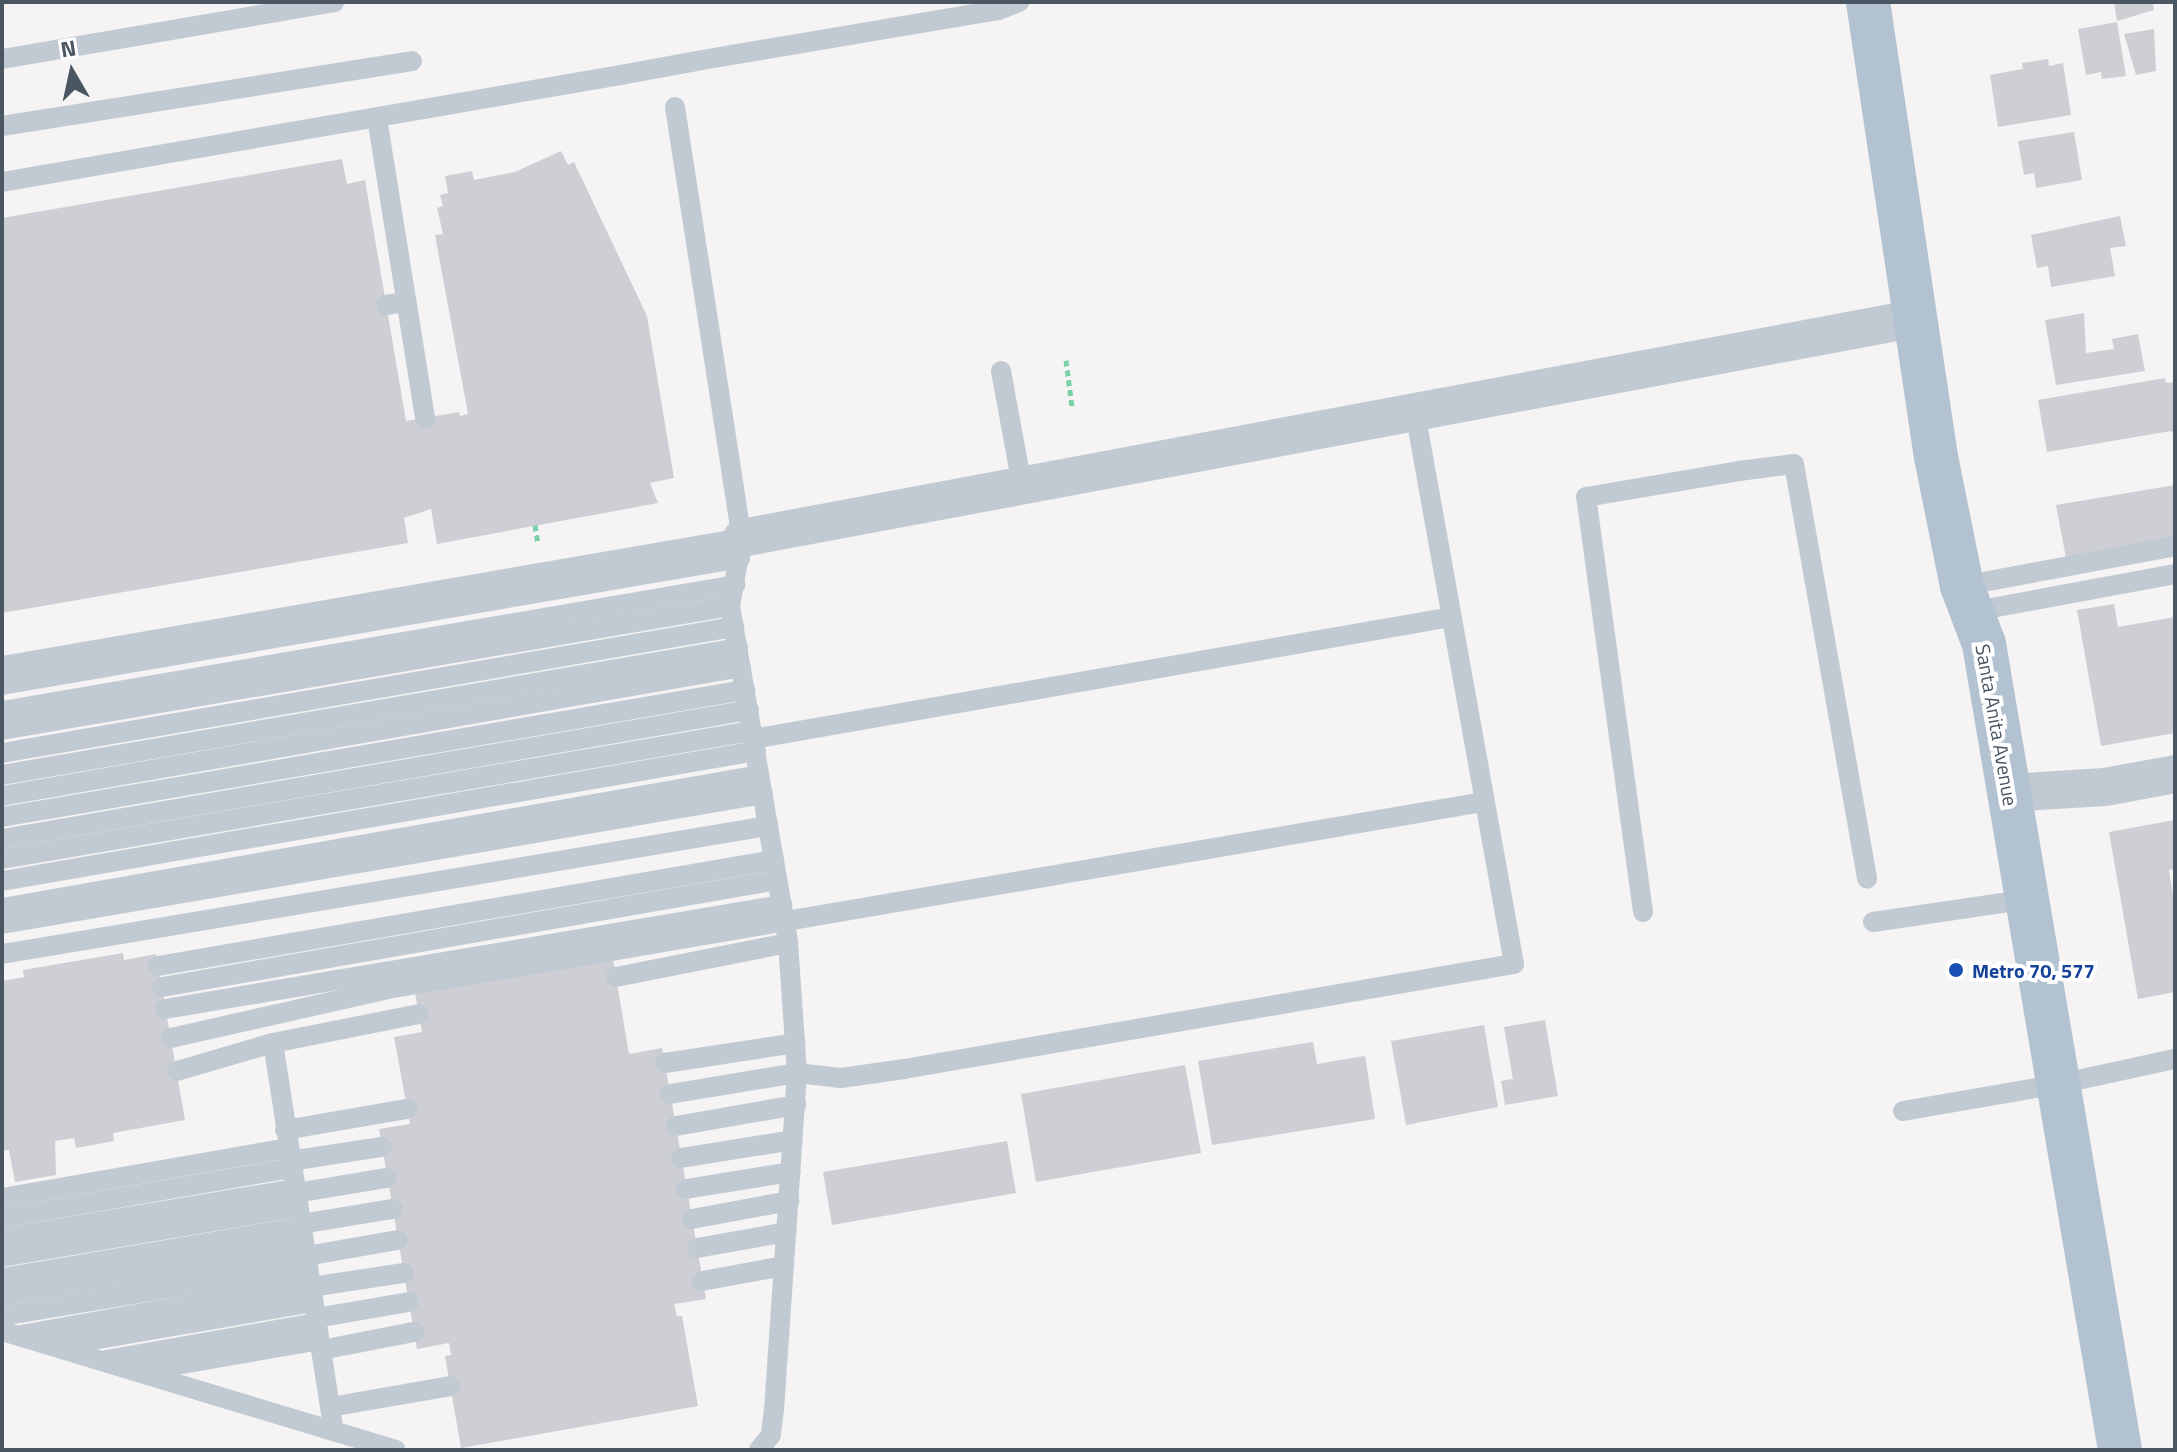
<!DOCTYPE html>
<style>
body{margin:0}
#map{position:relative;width:2177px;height:1452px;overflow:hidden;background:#f5f3f3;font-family:"Titillium Web",sans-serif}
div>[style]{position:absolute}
.building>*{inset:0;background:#cdcfd5}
.path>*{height:5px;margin-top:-2.5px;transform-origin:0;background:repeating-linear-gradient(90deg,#7ad0a6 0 6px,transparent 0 10px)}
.service>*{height:20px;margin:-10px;padding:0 10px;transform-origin:10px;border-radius:10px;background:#c1cad2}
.minor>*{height:38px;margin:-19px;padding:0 19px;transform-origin:19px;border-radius:19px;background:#c1cad2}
.primary>*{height:44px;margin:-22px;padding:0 22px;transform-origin:22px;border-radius:22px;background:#b3c2d1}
.service-bridge>*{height:20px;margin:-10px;padding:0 10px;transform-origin:10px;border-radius:10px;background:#c1cad2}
.dots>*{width:22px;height:22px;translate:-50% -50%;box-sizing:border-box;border:4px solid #fff;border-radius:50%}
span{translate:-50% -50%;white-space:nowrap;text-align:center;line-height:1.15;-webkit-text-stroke:8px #fff;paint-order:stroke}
.street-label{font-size:20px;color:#4a5661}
.transit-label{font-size:20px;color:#164399;font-weight:700}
.left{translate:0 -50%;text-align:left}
.frame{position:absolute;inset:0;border:4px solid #4a5661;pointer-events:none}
.north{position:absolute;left:32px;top:32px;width:80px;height:80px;-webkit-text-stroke:6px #fff;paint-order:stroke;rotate:351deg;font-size:22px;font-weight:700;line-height:32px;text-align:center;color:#4a5661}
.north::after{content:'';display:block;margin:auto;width:28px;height:36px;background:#4a5661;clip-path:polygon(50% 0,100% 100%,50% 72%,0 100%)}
</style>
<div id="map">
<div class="building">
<div style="clip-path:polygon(2114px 2px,2153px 2px,2154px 10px,2117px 21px)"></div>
<div style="clip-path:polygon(2117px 22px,2126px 76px,2102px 79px,2101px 72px,2086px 75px,2078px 29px)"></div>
<div style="clip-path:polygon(2154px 29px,2156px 71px,2136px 75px,2124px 34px)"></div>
<div style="clip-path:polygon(2048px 59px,2049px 66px,2063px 63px,2071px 115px,1998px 127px,1990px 75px,2023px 69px,2022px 63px)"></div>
<div style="clip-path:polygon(2074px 132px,2082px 180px,2036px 188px,2034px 173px,2024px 175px,2018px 141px)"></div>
<div style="clip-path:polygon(561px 151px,568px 165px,574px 162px,647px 316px,674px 478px,650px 483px,658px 503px,437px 544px,431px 509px,404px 518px,408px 543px,2px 613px,2px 218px,342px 159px,347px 184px,365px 180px,406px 421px,459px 412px,460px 416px,468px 414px,435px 235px,443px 234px,437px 208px,443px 206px,440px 195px,448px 193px,445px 176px,472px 171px,474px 180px,515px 172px)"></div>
<div style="clip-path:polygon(2120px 216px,2126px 246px,2110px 248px,2115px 276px,2051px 287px,2048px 266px,2037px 268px,2031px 235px)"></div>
<div style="clip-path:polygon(2084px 313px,2086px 353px,2114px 349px,2112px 339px,2138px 334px,2145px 371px,2056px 385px,2045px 320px)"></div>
<div style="clip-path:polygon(2165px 378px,2166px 383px,2175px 382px,2175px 436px,2171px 431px,2047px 452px,2038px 400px)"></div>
<div style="clip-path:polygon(2175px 485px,2175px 538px,2066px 558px,2056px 505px)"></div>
<div style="clip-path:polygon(2114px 604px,2118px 627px,2175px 617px,2175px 733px,2101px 746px,2077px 610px)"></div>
<div style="clip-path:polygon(2175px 820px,2175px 869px,2169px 870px,2175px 907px,2175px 992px,2138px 999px,2109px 832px)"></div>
<div style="clip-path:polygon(123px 953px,124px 960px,156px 954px,185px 1120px,113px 1133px,114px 1141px,76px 1148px,74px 1138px,55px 1141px,56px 1175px,15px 1182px,9px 1150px,2px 1151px,2px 981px,24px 977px,23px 970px)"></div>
<div style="clip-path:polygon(612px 953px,629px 1054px,662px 1048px,665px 1063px,706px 1299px,674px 1304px,677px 1316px,682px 1316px,698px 1406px,461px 1448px,445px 1356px,451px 1355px,449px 1343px,417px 1349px,379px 1129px,410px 1124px,394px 1037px,422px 1032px,414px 987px)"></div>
<div style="clip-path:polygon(1545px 1020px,1558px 1096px,1505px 1105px,1501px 1081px,1513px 1079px,1504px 1027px)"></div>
<div style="clip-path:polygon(1484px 1025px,1498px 1107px,1406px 1125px,1391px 1041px)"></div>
<div style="clip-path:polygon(1313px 1042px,1317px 1064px,1365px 1056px,1375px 1119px,1212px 1145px,1198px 1061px)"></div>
<div style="clip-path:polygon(1185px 1065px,1201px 1153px,1036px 1182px,1021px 1094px)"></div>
<div style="clip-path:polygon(1007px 1141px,1016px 1193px,832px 1225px,823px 1172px)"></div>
</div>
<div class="path">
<div style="left:1066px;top:360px;width:47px;rotate:82.7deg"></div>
<div style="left:535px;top:525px;width:19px;rotate:81deg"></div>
</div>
<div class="service">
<div style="left:2px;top:59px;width:337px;rotate:-9.7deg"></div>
<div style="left:702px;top:60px;width:301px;rotate:-9.6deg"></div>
<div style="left:999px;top:10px;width:22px;rotate:-22deg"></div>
<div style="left:675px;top:107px;width:436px;rotate:81.2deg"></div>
<div style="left:742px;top:538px;width:69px;rotate:100deg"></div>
<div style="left:730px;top:606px;width:342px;rotate:80.2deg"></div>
<div style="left:788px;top:943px;width:130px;rotate:86deg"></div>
<div style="left:797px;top:1073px;width:44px;rotate:6.5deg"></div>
<div style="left:841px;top:1078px;width:64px;rotate:-8.1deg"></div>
<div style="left:904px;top:1069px;width:619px;rotate:-9.77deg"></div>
<div style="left:1514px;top:964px;width:561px;rotate:-100.17deg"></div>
<div style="left:377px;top:118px;width:304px;rotate:80.9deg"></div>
<div style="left:2px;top:126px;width:415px;rotate:-9deg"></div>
<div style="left:2px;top:182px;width:633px;rotate:-9.82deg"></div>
<div style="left:386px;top:305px;width:20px;rotate:-9deg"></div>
<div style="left:1001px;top:371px;width:116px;rotate:79.6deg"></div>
<div style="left:1962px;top:586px;width:217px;rotate:-10.6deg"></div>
<div style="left:1970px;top:612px;width:208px;rotate:-10.5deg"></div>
<div style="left:2px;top:666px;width:751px;rotate:-9.81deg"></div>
<div style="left:2px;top:685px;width:749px;rotate:-9.76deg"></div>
<div style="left:2px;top:711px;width:744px;rotate:-9.75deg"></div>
<div style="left:2px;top:730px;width:738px;rotate:-9.67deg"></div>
<div style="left:753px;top:739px;width:709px;rotate:-9.91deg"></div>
<div style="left:2px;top:753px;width:743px;rotate:-9.77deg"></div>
<div style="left:2px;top:775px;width:747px;rotate:-9.79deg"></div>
<div style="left:2px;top:796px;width:750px;rotate:-9.9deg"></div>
<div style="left:2px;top:817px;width:754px;rotate:-9.7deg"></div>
<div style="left:2px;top:839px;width:758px;rotate:-9.8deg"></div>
<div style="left:2px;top:859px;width:761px;rotate:-9.69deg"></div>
<div style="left:2px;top:881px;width:765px;rotate:-9.78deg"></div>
<div style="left:2px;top:908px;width:769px;rotate:-9.96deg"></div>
<div style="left:1643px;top:912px;width:419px;rotate:-97.8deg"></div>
<div style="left:1586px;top:497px;width:155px;rotate:-9.6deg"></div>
<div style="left:1739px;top:471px;width:55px;rotate:-7.3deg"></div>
<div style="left:1794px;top:464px;width:421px;rotate:80deg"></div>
<div style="left:1873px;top:922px;width:157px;rotate:-8.4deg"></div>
<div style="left:2px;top:924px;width:772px;rotate:-9.69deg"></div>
<div style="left:2px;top:954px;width:777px;rotate:-9.49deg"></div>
<div style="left:158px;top:966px;width:625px;rotate:-9.76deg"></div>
<div style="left:616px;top:977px;width:175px;rotate:-11.2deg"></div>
<div style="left:162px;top:987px;width:624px;rotate:-9.87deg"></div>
<div style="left:165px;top:1009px;width:626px;rotate:-9.57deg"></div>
<div style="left:171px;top:1038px;width:222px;rotate:-12.7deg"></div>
<div style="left:388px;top:989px;width:1111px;rotate:-9.69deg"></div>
<div style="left:273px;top:1043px;width:393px;rotate:81.1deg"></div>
<div style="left:665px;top:1063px;width:132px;rotate:-8.7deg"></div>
<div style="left:177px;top:1071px;width:100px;rotate:-16.3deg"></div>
<div style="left:273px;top:1043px;width:149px;rotate:-11.2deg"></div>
<div style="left:670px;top:1094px;width:129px;rotate:-9.4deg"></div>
<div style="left:797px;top:1073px;width:337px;rotate:93.9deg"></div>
<div style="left:774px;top:1409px;width:26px;rotate:97deg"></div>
<div style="left:771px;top:1435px;width:19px;rotate:129deg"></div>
<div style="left:1903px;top:1111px;width:158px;rotate:-9.8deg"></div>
<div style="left:2059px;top:1084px;width:119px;rotate:-12.2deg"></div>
<div style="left:676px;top:1126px;width:122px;rotate:-9.9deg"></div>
<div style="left:285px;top:1130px;width:124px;rotate:-9.8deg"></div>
<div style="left:681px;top:1158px;width:113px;rotate:-9.1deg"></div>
<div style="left:290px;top:1161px;width:93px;rotate:-8.7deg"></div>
<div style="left:686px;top:1189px;width:106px;rotate:-9.2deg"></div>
<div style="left:296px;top:1193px;width:92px;rotate:-9.4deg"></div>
<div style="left:2px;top:1198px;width:290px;rotate:-9.9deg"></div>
<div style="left:2px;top:1218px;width:293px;rotate:-9.8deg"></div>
<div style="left:692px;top:1219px;width:99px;rotate:-10.5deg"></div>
<div style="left:301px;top:1224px;width:93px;rotate:-9.3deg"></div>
<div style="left:2px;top:1238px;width:297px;rotate:-9.5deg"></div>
<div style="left:697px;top:1248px;width:91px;rotate:-10.1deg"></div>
<div style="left:306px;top:1256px;width:93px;rotate:-9.9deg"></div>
<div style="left:2px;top:1257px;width:300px;rotate:-9.6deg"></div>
<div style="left:2px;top:1278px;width:303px;rotate:-9.7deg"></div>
<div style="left:702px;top:1281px;width:83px;rotate:-10.4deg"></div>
<div style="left:311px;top:1287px;width:94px;rotate:-8.6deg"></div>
<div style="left:2px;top:1296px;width:306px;rotate:-9.4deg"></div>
<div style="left:2px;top:1316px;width:309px;rotate:-9.5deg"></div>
<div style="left:316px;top:1318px;width:94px;rotate:-9.8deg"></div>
<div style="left:2px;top:1331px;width:411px;rotate:16.8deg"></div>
<div style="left:21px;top:1335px;width:294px;rotate:-10.2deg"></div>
<div style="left:58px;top:1346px;width:259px;rotate:-9.8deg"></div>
<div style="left:321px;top:1350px;width:95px;rotate:-11deg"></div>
<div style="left:106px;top:1360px;width:213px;rotate:-10deg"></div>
<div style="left:142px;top:1371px;width:180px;rotate:-9.9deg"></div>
<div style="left:330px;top:1407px;width:122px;rotate:-9.9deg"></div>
</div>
<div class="minor">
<div style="left:742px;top:538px;width:1196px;rotate:-10.6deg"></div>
<div style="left:2009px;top:793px;width:96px;rotate:-3.6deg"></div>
<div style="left:2105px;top:787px;width:71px;rotate:-10.5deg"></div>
</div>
<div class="primary">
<div style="left:1868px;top:2px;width:460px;rotate:81.5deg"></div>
<div style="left:1936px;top:457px;width:132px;rotate:78.6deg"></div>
<div style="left:1962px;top:586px;width:62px;rotate:69.2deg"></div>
<div style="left:1984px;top:644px;width:817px;rotate:80.42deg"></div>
</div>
<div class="service-bridge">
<div style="left:626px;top:74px;width:77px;rotate:-10.4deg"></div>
</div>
<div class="dots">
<div style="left:1956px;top:970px;background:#1a4fb4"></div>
</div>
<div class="street-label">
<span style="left:1997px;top:725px;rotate:80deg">Santa Anita Avenue</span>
</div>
<div class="transit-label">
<span class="left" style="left:1972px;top:970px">Metro 70, 577</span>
</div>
<div class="frame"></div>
<div class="north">N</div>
</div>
